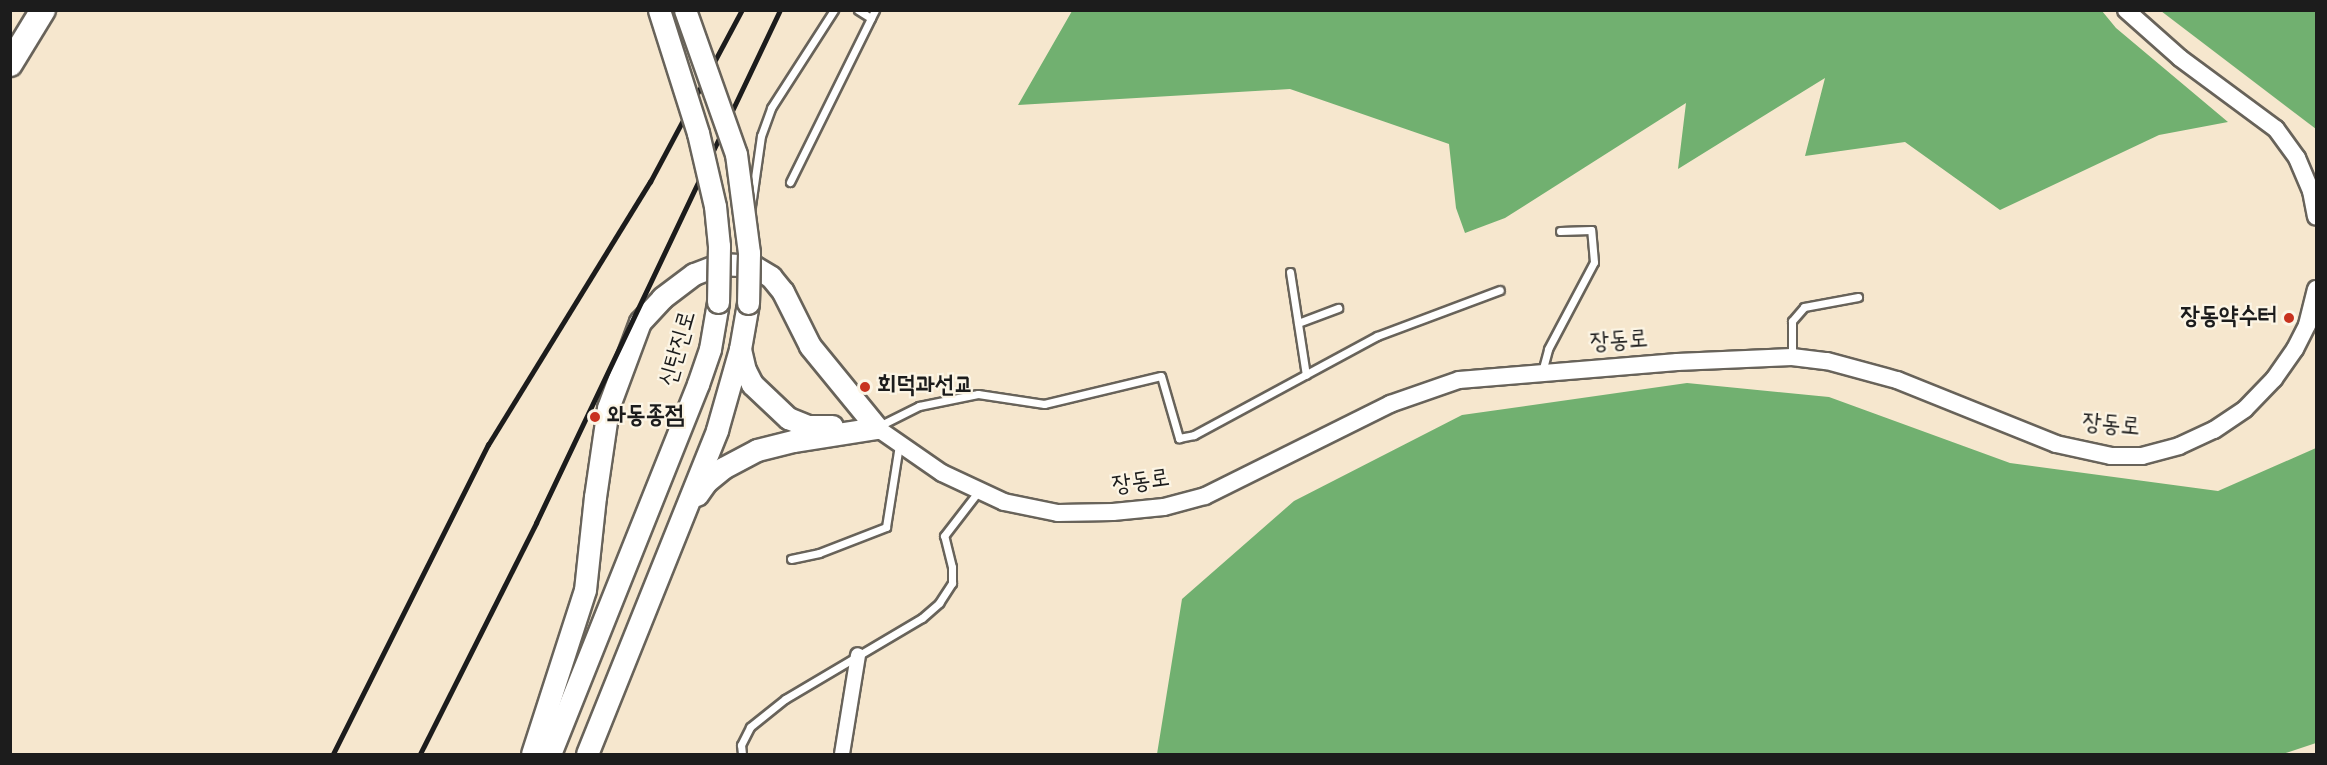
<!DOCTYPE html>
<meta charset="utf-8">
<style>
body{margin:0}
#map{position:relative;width:2327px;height:765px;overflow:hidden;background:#f6e7ce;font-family:"Indie Flower","Poor Story",sans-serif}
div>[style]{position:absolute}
.forest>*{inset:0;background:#71b070}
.roads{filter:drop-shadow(2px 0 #68635a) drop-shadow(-2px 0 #68635a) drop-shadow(0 2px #68635a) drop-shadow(0 -2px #68635a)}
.service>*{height:7px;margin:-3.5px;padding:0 3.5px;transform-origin:3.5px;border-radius:3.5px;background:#fff}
.minor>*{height:14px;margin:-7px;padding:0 7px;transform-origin:7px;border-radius:7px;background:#fff}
.tertiary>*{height:16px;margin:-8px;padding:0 8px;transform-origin:8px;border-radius:8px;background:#fff}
.primary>*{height:21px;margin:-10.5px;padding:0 10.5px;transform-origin:10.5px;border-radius:10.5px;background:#fff}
.motorway>*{height:24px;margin:-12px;padding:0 12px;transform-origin:12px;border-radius:12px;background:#fff}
.rail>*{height:4.5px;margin:-2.25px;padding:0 2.25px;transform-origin:2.25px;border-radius:2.25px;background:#1c1c1c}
.bridges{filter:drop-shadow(2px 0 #68635a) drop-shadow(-2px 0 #68635a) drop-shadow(0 2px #68635a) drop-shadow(0 -2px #68635a)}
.primary-bridge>*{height:21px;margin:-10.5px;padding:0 10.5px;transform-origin:10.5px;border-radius:10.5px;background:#fff}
.dots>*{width:16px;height:16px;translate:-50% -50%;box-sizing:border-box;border:3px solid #fcf5e5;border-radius:50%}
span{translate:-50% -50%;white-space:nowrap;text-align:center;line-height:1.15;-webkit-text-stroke:4.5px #fcf5e5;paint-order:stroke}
.poi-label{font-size:24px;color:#1c1c1c;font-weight:700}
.right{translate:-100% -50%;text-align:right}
.left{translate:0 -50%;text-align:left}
.street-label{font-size:24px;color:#1c1c1c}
.frame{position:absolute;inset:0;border:12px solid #1c1c1c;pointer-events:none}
</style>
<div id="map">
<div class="forest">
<div style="clip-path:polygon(2102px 11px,2116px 28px,2228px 122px,2159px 135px,2000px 210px,1905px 142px,1805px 156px,1825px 78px,1678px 169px,1686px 103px,1505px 218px,1465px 233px,1456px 208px,1449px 144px,1290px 89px,1018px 105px,1072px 11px)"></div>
<div style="clip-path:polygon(2161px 11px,2316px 11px,2316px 129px)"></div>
<div style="clip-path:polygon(1687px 383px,1829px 397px,2010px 463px,2218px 491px,2316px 448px,2316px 743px,2283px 754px,1157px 754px,1182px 599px,1294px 501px,1462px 415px)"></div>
</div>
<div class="roads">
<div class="service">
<div style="left:858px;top:10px;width:15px;rotate:32deg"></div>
<div style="left:871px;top:18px;width:9px;rotate:-63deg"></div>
<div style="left:790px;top:182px;width:183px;rotate:-63.7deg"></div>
<div style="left:751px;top:206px;width:71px;rotate:-81.9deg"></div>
<div style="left:761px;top:136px;width:30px;rotate:-70deg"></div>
<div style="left:771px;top:108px;width:117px;rotate:-57.3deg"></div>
<div style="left:1290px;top:272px;width:104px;rotate:81.2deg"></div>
<div style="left:1298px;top:323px;width:43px;rotate:-20.6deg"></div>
<div style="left:1792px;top:357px;width:36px;rotate:-90deg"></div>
<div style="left:1792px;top:321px;width:18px;rotate:-49deg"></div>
<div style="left:1804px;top:307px;width:55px;rotate:-10.5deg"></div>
<div style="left:1542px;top:372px;width:24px;rotate:-75deg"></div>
<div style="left:1548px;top:349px;width:98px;rotate:-62.1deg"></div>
<div style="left:1594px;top:262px;width:32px;rotate:-95deg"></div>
<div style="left:1591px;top:230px;width:31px;rotate:178deg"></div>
<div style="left:879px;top:426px;width:45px;rotate:-26.6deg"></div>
<div style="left:919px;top:406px;width:60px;rotate:-11.5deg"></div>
<div style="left:978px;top:394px;width:67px;rotate:8.6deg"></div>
<div style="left:1044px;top:404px;width:120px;rotate:-13.5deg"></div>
<div style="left:1161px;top:376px;width:65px;rotate:73.8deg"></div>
<div style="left:1179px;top:438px;width:15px;rotate:-11deg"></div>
<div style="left:1194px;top:435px;width:208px;rotate:-28.4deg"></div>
<div style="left:1377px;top:336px;width:131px;rotate:-20.5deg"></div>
<div style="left:791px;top:559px;width:29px;rotate:-12deg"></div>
<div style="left:819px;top:553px;width:72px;rotate:-21.2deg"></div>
<div style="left:886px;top:527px;width:83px;rotate:-81deg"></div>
<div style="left:742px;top:754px;width:9px;rotate:-96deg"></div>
<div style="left:741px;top:745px;width:20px;rotate:-63deg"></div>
<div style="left:750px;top:727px;width:45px;rotate:-38.7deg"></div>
<div style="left:785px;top:699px;width:159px;rotate:-30.6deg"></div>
<div style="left:922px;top:618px;width:23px;rotate:-41deg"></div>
<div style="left:939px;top:603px;width:24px;rotate:-57deg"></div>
<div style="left:952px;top:583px;width:16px;rotate:-90deg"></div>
<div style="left:952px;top:567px;width:32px;rotate:-104deg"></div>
<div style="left:944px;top:536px;width:56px;rotate:-52.3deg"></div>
</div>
<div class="minor">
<div style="left:842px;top:754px;width:100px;rotate:-80.8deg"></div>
</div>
<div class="tertiary">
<div style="left:2126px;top:10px;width:72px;rotate:41.6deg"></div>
<div style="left:2180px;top:58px;width:119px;rotate:36.5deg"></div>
<div style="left:2276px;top:129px;width:36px;rotate:54deg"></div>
<div style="left:2297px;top:158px;width:36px;rotate:67deg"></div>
<div style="left:2311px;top:191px;width:26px;rotate:79deg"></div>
<div style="left:877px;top:428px;width:79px;rotate:34.7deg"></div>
<div style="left:942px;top:473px;width:68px;rotate:25.1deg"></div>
<div style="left:1004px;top:502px;width:55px;rotate:11.5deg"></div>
<div style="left:1058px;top:513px;width:55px;rotate:-1deg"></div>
<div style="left:1113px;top:512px;width:51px;rotate:-5.6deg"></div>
<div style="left:1164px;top:507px;width:42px;rotate:-15deg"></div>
<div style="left:1205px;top:496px;width:207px;rotate:-26.4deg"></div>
<div style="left:1390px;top:404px;width:73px;rotate:-19.2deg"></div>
<div style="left:1459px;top:380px;width:219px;rotate:-4.7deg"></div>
<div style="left:1677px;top:362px;width:115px;rotate:-2.5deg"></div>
<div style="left:1792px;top:357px;width:35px;rotate:7deg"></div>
<div style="left:1827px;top:361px;width:73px;rotate:15.2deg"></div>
<div style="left:1897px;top:380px;width:171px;rotate:21.9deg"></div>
<div style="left:2056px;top:444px;width:56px;rotate:12.3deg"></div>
<div style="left:2111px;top:456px;width:31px"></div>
<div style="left:2142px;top:456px;width:38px;rotate:-15deg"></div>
<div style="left:2179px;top:446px;width:38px;rotate:-25deg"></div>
<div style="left:2214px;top:430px;width:37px;rotate:-34deg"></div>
<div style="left:2245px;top:409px;width:42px;rotate:-46deg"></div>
<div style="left:2274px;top:379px;width:37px;rotate:-55deg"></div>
<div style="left:2295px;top:349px;width:27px;rotate:-63deg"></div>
<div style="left:2307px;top:325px;width:37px;rotate:-76deg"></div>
</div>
<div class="primary">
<div style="left:740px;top:349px;width:22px;rotate:77deg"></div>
<div style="left:745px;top:370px;width:16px;rotate:63deg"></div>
<div style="left:752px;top:384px;width:50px;rotate:43.4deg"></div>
<div style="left:788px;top:418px;width:22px;rotate:22deg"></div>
<div style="left:808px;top:426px;width:24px"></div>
<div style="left:697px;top:495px;width:16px;rotate:-55deg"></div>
<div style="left:706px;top:482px;width:22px;rotate:-39deg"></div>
<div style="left:723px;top:468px;width:38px;rotate:-28deg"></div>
<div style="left:757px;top:450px;width:37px;rotate:-14deg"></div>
<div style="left:793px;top:441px;width:85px;rotate:-8.8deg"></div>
<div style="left:532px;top:754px;width:172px;rotate:-72.1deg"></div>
<div style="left:585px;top:590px;width:94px;rotate:-83.9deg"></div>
<div style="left:595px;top:497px;width:90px;rotate:-81.7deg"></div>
<div style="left:608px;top:408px;width:92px;rotate:-69.6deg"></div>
<div style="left:640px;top:322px;width:33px;rotate:-47deg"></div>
<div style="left:662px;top:298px;width:40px;rotate:-37deg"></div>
<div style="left:694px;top:274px;width:28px;rotate:-21deg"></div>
<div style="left:720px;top:264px;width:33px;rotate:3deg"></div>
<div style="left:753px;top:266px;width:21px;rotate:31deg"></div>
<div style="left:771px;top:277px;width:19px;rotate:51deg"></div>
<div style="left:783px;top:292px;width:60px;rotate:63.4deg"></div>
<div style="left:810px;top:346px;width:106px;rotate:50.7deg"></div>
<div style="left:550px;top:754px;width:399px;rotate:-68.2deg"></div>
<div style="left:698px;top:384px;width:37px;rotate:-71deg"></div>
<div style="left:710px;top:349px;width:48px;rotate:-80.3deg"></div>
<div style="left:587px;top:754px;width:349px;rotate:-68.1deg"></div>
<div style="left:717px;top:430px;width:84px;rotate:-74.1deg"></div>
<div style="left:740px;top:349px;width:47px;rotate:-80.1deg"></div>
</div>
<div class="motorway">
<div style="left:10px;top:64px;width:63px;rotate:-58.6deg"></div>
</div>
</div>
<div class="rail">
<div style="left:333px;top:754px;width:346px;rotate:-63.4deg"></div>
<div style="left:488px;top:445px;width:309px;rotate:-58.4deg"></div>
<div style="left:650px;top:182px;width:195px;rotate:-61.9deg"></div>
<div style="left:420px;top:754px;width:258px;rotate:-63.3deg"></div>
<div style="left:536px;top:523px;width:568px;rotate:-64.56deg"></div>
</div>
<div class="bridges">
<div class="primary-bridge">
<div style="left:659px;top:10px;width:129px;rotate:72.4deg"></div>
<div style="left:698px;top:133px;width:75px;rotate:76.9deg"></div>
<div style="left:715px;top:206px;width:40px;rotate:84.3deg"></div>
<div style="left:719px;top:246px;width:56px;rotate:91deg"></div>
<div style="left:685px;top:10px;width:153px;rotate:70.5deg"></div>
<div style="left:736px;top:154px;width:100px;rotate:82.5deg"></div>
<div style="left:749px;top:253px;width:50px;rotate:91.1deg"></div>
</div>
</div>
<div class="dots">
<div style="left:2289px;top:318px;background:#c8321e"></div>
<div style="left:865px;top:387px;background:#c8321e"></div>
<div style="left:595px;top:417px;background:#c8321e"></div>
</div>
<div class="poi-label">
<span class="right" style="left:2277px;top:318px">장동약수터</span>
<span class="left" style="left:877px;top:387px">회덕과선교</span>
<span class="left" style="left:607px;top:417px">와동종점</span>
</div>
<div class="street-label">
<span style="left:1619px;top:342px;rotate:-4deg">장동로</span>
<span style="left:679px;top:349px;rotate:-74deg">신탄진로</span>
<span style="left:2111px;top:426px;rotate:5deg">장동로</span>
<span style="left:1141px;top:483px;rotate:-8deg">장동로</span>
</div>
<div class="frame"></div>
</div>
